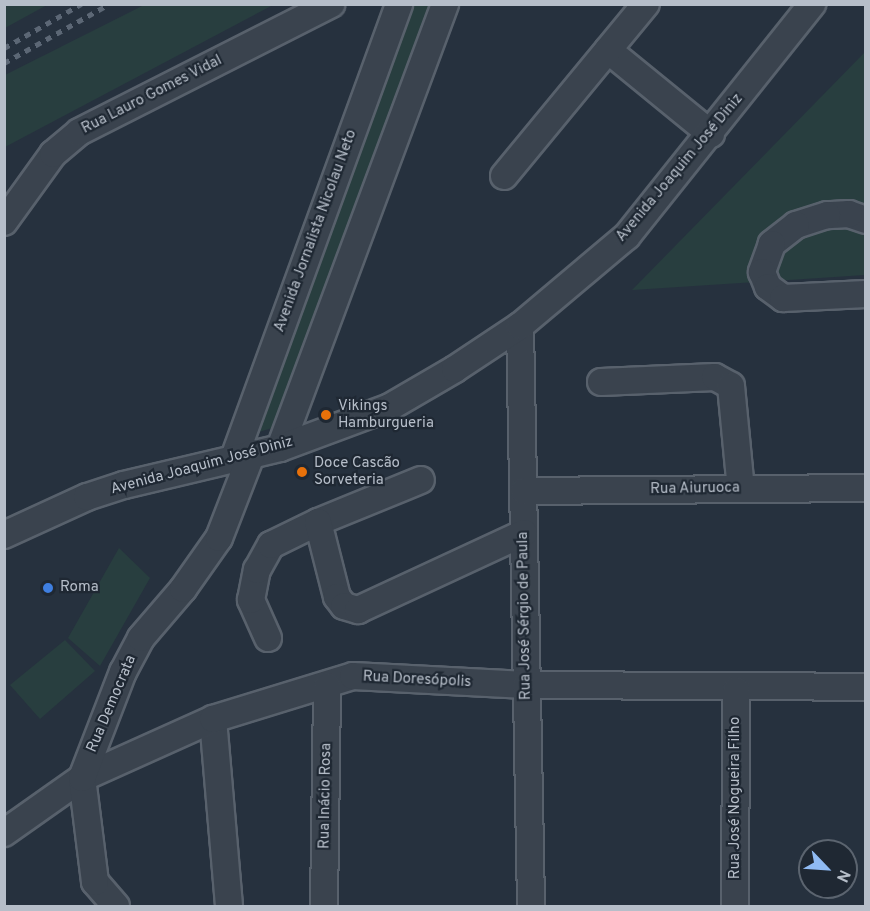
<!DOCTYPE html>
<meta charset="utf-8">
<style>
body{margin:0}
#map{position:relative;width:870px;height:911px;overflow:hidden;background:#26313e;font-family:Overpass,sans-serif}
div>[style]{position:absolute}
.green>*{inset:0;background:#283e3f}
.roads{filter:drop-shadow(2px 0 #58616c) drop-shadow(-2px 0 #58616c) drop-shadow(0 2px #58616c) drop-shadow(0 -2px #58616c)}
.minor>*{height:26px;margin:-13px;padding:0 13px;transform-origin:13px;border-radius:13px;background:#3a434e}
.rail>*{height:4.5px;margin-top:-2.25px;transform-origin:0;background:repeating-linear-gradient(90deg,#5c6775 0 6px,transparent 0 12px)}
.dots>*{width:16px;height:16px;translate:-50% -50%;box-sizing:border-box;border:3px solid #1f2833;border-radius:50%}
span{translate:-50% -50%;white-space:nowrap;text-align:center;line-height:1.15;-webkit-text-stroke:4.5px #1f2833;paint-order:stroke}
.street-label{font-size:15px;color:#b6bec9}
.poi-label{font-size:15px;color:#b6bec9}
.left{translate:0 -50%;text-align:left}
.frame{position:absolute;inset:0;border:6px solid #b6bec9;pointer-events:none}
.north{position:absolute;left:798px;top:839px;width:60px;height:60px;box-sizing:border-box;background:#1f2833;border:2px solid #5b646f;border-radius:50%;rotate:115deg;font-size:16px;font-weight:700;line-height:24px;text-align:center;color:#b6bec9}
.north::after{content:'';display:block;margin:auto;width:21px;height:27px;background:#90bbf4;clip-path:polygon(50% 0,100% 100%,50% 72%,0 100%)}
</style>
<div id="map">
<div class="green">
<div style="clip-path:polygon(5px 4px,47px 4px,47px 5px,5px 28px)"></div>
<div style="clip-path:polygon(144px 5px,273px 5px,5px 147px,5px 75px)"></div>
<div style="clip-path:polygon(411px 5px,432px 5px,272px 428px,252px 434px)"></div>
<div style="clip-path:polygon(865px 52px,865px 275px,632px 290px)"></div>
<div style="clip-path:polygon(119px 548px,150px 578px,100px 666px,68px 638px)"></div>
<div style="clip-path:polygon(65px 640px,95px 671px,40px 719px,10px 685px)"></div>
</div>
<div class="roads">
<div class="minor">
<div style="left:608px;top:50px;width:133px;rotate:39.2deg"></div>
<div style="left:504px;top:176px;width:223px;rotate:-50.5deg"></div>
<div style="left:866px;top:220px;width:18px;rotate:-161deg"></div>
<div style="left:849px;top:214px;width:22px;rotate:177deg"></div>
<div style="left:827px;top:215px;width:33px;rotate:162deg"></div>
<div style="left:796px;top:225px;width:31px;rotate:142deg"></div>
<div style="left:772px;top:244px;width:30px;rotate:110deg"></div>
<div style="left:762px;top:272px;width:16px;rotate:68deg"></div>
<div style="left:768px;top:287px;width:19px;rotate:36deg"></div>
<div style="left:783px;top:298px;width:83px;rotate:-2.8deg"></div>
<div style="left:4px;top:222px;width:84px;rotate:-54.2deg"></div>
<div style="left:53px;top:154px;width:34px;rotate:-40deg"></div>
<div style="left:79px;top:132px;width:283px;rotate:-26.9deg"></div>
<div style="left:520px;top:326px;width:580px;rotate:88.91deg"></div>
<div style="left:601px;top:382px;width:114px;rotate:-2.5deg"></div>
<div style="left:715px;top:377px;width:18px;rotate:29deg"></div>
<div style="left:731px;top:386px;width:103px;rotate:84.5deg"></div>
<div style="left:280px;top:448px;width:474px;rotate:-69.6deg"></div>
<div style="left:234px;top:458px;width:483px;rotate:-70deg"></div>
<div style="left:524px;top:491px;width:342px;rotate:-0.5deg"></div>
<div style="left:318px;top:522px;width:111px;rotate:-22.2deg"></div>
<div style="left:4px;top:535px;width:91px;rotate:-24.6deg"></div>
<div style="left:87px;top:497px;width:39px;rotate:-18deg"></div>
<div style="left:124px;top:485px;width:160px;rotate:-13.3deg"></div>
<div style="left:280px;top:448px;width:117px;rotate:-20.4deg"></div>
<div style="left:390px;top:407px;width:75px;rotate:-30.3deg"></div>
<div style="left:455px;top:369px;width:78px;rotate:-33.5deg"></div>
<div style="left:520px;top:326px;width:140px;rotate:-40.1deg"></div>
<div style="left:627px;top:236px;width:297px;rotate:-51.4deg"></div>
<div style="left:268px;top:638px;width:42px;rotate:-114.1deg"></div>
<div style="left:251px;top:600px;width:31px;rotate:-79deg"></div>
<div style="left:257px;top:570px;width:29px;rotate:-61deg"></div>
<div style="left:271px;top:545px;width:52px;rotate:-26.1deg"></div>
<div style="left:318px;top:522px;width:77px;rotate:75.8deg"></div>
<div style="left:337px;top:597px;width:11px;rotate:52deg"></div>
<div style="left:344px;top:606px;width:15px;rotate:16deg"></div>
<div style="left:358px;top:610px;width:183px;rotate:-24.9deg"></div>
<div style="left:213px;top:719px;width:188px;rotate:85.1deg"></div>
<div style="left:4px;top:833px;width:95px;rotate:-35.2deg"></div>
<div style="left:82px;top:778px;width:144px;rotate:-24.2deg"></div>
<div style="left:213px;top:719px;width:146px;rotate:-17.1deg"></div>
<div style="left:353px;top:676px;width:173px;rotate:3deg"></div>
<div style="left:526px;top:685px;width:340px;rotate:0.3deg"></div>
<div style="left:116px;top:906px;width:32px;rotate:-131deg"></div>
<div style="left:95px;top:882px;width:105px;rotate:-97.1deg"></div>
<div style="left:82px;top:778px;width:114px;rotate:-68.9deg"></div>
<div style="left:123px;top:672px;width:38px;rotate:-62deg"></div>
<div style="left:141px;top:638px;width:65px;rotate:-49.4deg"></div>
<div style="left:183px;top:589px;width:62px;rotate:-54.8deg"></div>
<div style="left:219px;top:538px;width:91px;rotate:-68.8deg"></div>
<div style="left:324px;top:906px;width:220px;rotate:-89.2deg"></div>
<div style="left:735px;top:906px;width:216px;rotate:-89.7deg"></div>
</div>
</div>
<div class="rail">
<div style="left:4px;top:48px;width:89px;rotate:-29.7deg"></div>
<div style="left:4px;top:63px;width:120px;rotate:-29.3deg"></div>
</div>
<div class="dots">
<div style="left:326px;top:415px;background:#e8710a"></div>
<div style="left:302px;top:472px;background:#e8710a"></div>
<div style="left:48px;top:588px;background:#3f7fe0"></div>
</div>
<div class="street-label">
<span style="left:152px;top:95px;rotate:-27deg">Rua Lauro Gomes Vidal</span>
<span style="left:680px;top:168px;rotate:-50deg">Avenida Joaquim José Diniz</span>
<span style="left:316px;top:231px;rotate:-70deg">Avenida Jornalista Nicolau Neto</span>
<span style="left:202px;top:466px;rotate:-15deg">Avenida Joaquim José Diniz</span>
<span style="left:695px;top:489px;rotate:-1deg">Rua Aiuruoca</span>
<span style="left:525px;top:616px;rotate:-91deg">Rua José Sérgio de Paula</span>
<span style="left:417px;top:680px;rotate:3deg">Rua Doresópolis</span>
<span style="left:112px;top:704px;rotate:-67deg">Rua Democrata</span>
<span style="left:326px;top:796px;rotate:-89deg">Rua Inácio Rosa</span>
<span style="left:736px;top:798px;rotate:-90deg">Rua José Nogueira Filho</span>
</div>
<div class="poi-label">
<span class="left" style="left:338px;top:415px">Vikings<br>Hamburgueria</span>
<span class="left" style="left:314px;top:472px">Doce Cascão<br>Sorveteria</span>
<span class="left" style="left:60px;top:588px">Roma</span>
</div>
<div class="frame"></div>
<div class="north">N</div>
</div>
